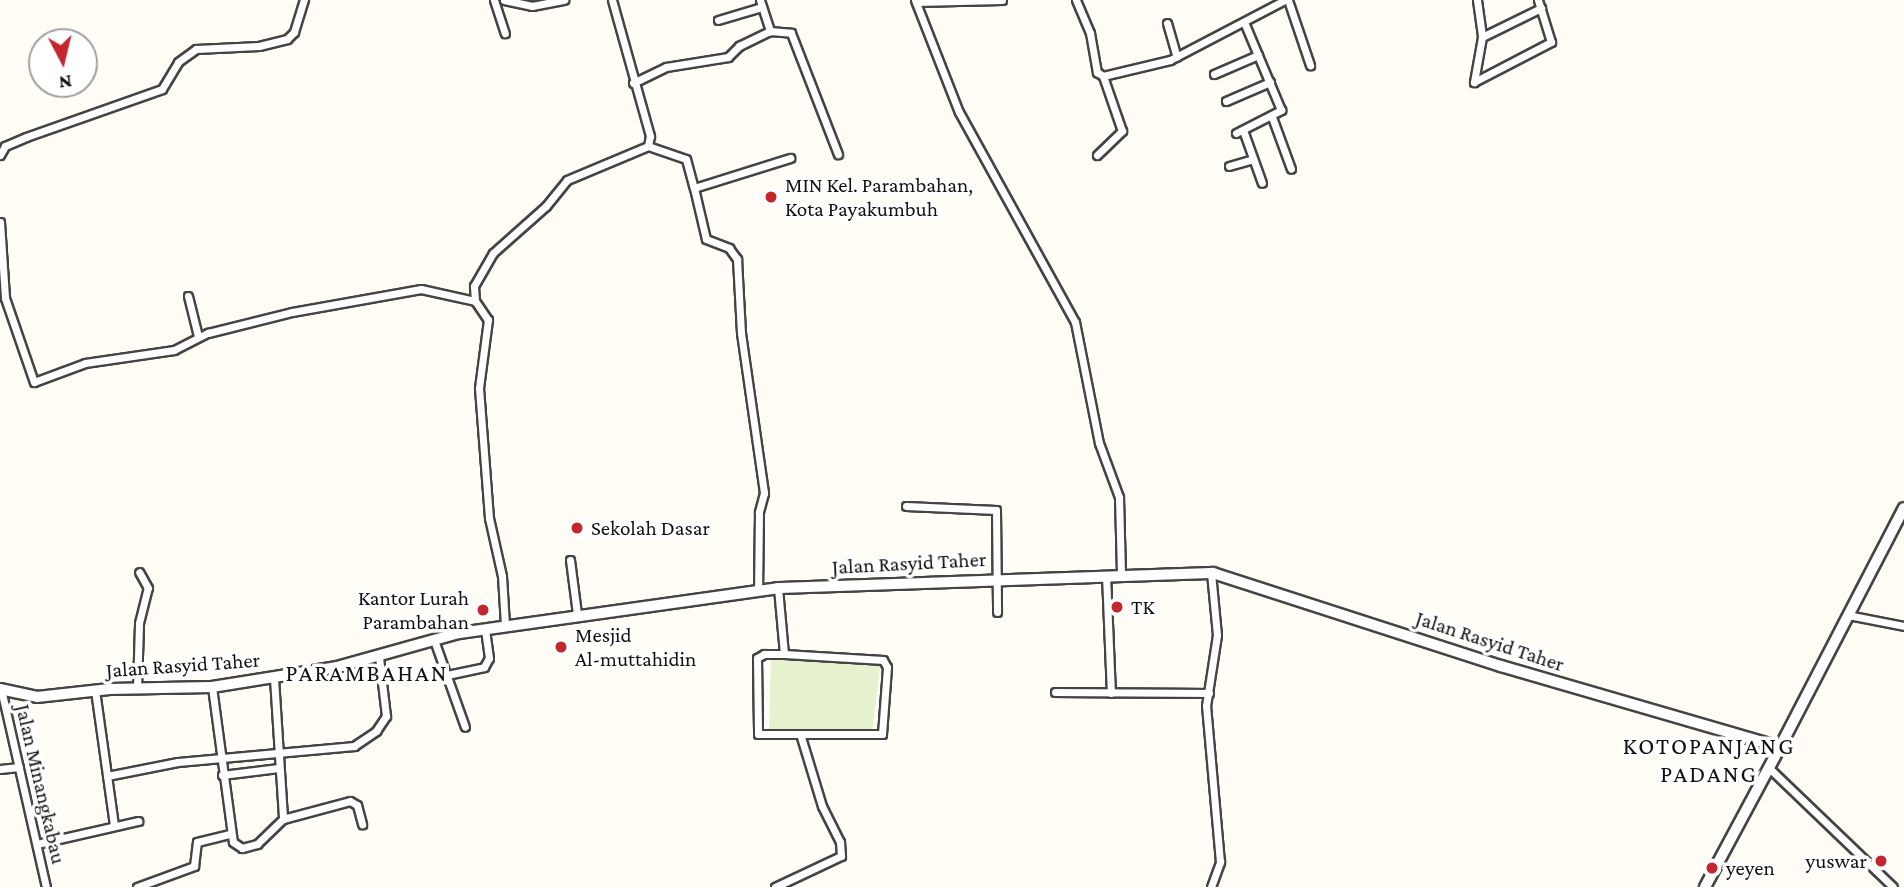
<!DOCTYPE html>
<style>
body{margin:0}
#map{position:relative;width:1904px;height:887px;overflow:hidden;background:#fffdf5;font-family:"Crimson Pro",serif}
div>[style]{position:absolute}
.pitch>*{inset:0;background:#e6f2cf}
.roads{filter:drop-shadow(2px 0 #444) drop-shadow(-2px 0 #444) drop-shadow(0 2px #444) drop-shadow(0 -2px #444)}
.minor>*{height:7px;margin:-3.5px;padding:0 3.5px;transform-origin:3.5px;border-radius:3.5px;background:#fff}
.tertiary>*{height:10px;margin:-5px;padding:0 5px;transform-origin:5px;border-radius:5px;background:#fff}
.dots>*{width:19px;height:19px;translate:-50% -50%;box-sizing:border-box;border:4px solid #fff;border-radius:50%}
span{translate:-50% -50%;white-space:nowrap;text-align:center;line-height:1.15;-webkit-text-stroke:7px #fff;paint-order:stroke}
.poi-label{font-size:21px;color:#111}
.left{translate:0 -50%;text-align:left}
.right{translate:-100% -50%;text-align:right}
.street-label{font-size:21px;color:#111}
.quarter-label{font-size:24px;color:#111;letter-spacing:2px}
.north{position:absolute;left:28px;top:28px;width:70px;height:70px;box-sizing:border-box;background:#fff;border:2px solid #a0a0a0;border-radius:50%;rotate:173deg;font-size:19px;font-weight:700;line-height:28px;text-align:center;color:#111}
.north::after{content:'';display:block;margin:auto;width:24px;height:32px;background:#c4262e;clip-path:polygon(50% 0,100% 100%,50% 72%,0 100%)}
</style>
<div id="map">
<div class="pitch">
<div style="clip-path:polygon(771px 655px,880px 666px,872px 734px,769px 731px)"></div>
</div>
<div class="roads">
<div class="minor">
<div style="left:494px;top:0;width:35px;rotate:72deg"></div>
<div style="left:504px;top:0;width:29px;rotate:12deg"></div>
<div style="left:532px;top:6px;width:33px;rotate:-11deg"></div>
<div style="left:760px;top:0;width:33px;rotate:72deg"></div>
<div style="left:770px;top:31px;width:21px;rotate:5deg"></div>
<div style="left:791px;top:33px;width:130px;rotate:68.8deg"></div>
<div style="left:915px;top:0;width:120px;rotate:68.6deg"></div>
<div style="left:959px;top:112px;width:240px;rotate:61.1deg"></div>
<div style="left:1075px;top:322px;width:123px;rotate:78.8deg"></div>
<div style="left:1099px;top:443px;width:58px;rotate:69.7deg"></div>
<div style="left:1119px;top:497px;width:77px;rotate:88.5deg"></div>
<div style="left:1076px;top:0;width:36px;rotate:67deg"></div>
<div style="left:1090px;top:33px;width:40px;rotate:80deg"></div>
<div style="left:1097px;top:72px;width:7px;rotate:34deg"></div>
<div style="left:1103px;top:76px;width:69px;rotate:-13.4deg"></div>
<div style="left:1170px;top:60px;width:130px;rotate:-27.6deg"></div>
<div style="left:1288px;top:0;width:69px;rotate:71.3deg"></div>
<div style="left:1477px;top:0;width:37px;rotate:82deg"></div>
<div style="left:1482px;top:37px;width:46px;rotate:100.1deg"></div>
<div style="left:1474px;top:82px;width:87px;rotate:-27.5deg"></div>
<div style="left:1551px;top:42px;width:44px;rotate:-107.2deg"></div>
<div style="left:916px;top:2px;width:86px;rotate:-1.3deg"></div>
<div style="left:718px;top:20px;width:46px;rotate:-16.5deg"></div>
<div style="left:1167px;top:23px;width:35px;rotate:74deg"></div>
<div style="left:1482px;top:37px;width:66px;rotate:-26.2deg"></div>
<div style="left:1214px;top:74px;width:48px;rotate:-23.4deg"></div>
<div style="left:633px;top:83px;width:37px;rotate:-26deg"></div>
<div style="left:666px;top:67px;width:63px;rotate:-9.2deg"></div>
<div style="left:728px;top:57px;width:16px;rotate:-45deg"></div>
<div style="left:739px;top:46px;width:34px;rotate:-26deg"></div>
<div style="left:1226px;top:101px;width:48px;rotate:-23.4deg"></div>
<div style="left:1272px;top:117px;width:55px;rotate:69.9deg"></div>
<div style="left:1243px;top:130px;width:56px;rotate:70.3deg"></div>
<div style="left:1236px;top:133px;width:51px;rotate:-27.1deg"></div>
<div style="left:1281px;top:110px;width:95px;rotate:-112.8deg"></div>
<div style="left:648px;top:146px;width:40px;rotate:18.9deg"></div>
<div style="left:686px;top:159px;width:30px;rotate:75deg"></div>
<div style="left:694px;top:188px;width:101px;rotate:-17.4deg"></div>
<div style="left:0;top:155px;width:10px;rotate:-61deg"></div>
<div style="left:5px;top:146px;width:23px;rotate:-23deg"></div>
<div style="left:26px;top:137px;width:144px;rotate:-19.4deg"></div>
<div style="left:162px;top:89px;width:31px;rotate:-59deg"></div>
<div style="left:178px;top:62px;width:22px;rotate:-36deg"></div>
<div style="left:196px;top:49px;width:63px;rotate:-2.7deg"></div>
<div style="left:259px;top:46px;width:29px;rotate:-14deg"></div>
<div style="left:287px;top:39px;width:10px;rotate:-45deg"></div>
<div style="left:294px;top:32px;width:34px;rotate:-73deg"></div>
<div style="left:1097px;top:155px;width:35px;rotate:-44deg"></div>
<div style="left:1122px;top:131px;width:58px;rotate:-109.1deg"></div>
<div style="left:1229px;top:166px;width:25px;rotate:-16deg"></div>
<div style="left:694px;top:188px;width:52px;rotate:76.8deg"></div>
<div style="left:706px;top:239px;width:25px;rotate:21deg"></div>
<div style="left:729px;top:248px;width:14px;rotate:54deg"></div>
<div style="left:737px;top:259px;width:74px;rotate:86.9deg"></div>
<div style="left:741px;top:333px;width:162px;rotate:81.8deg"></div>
<div style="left:764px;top:493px;width:20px;rotate:105deg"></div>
<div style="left:759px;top:512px;width:78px;rotate:90.7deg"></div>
<div style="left:0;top:222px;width:76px;rotate:86.2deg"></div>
<div style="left:5px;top:298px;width:89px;rotate:71deg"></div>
<div style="left:34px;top:382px;width:54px;rotate:-20.4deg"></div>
<div style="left:85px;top:363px;width:90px;rotate:-8.3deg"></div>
<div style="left:174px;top:350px;width:38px;rotate:-27deg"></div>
<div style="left:208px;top:333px;width:87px;rotate:-14deg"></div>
<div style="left:292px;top:312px;width:131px;rotate:-10.1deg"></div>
<div style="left:421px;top:289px;width:55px;rotate:12.5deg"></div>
<div style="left:188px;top:296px;width:41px;rotate:76deg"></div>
<div style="left:906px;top:506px;width:90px;rotate:2.5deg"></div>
<div style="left:996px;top:510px;width:102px;rotate:89.4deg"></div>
<div style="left:570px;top:560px;width:54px;rotate:82.6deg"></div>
<div style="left:1106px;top:575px;width:118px;rotate:87.6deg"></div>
<div style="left:778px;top:588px;width:66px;rotate:84.8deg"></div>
<div style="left:784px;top:654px;width:20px;rotate:180deg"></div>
<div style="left:764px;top:654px;width:8px;rotate:150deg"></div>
<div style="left:757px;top:658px;width:76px;rotate:89.2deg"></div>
<div style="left:758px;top:734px;width:124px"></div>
<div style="left:882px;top:734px;width:67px;rotate:-85.7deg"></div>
<div style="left:887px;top:667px;width:8px;rotate:-120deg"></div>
<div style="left:883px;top:660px;width:99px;rotate:-176.5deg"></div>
<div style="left:1848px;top:615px;width:57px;rotate:11.1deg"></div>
<div style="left:505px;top:625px;width:49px;rotate:-93.5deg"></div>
<div style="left:502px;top:576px;width:59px;rotate:-102.6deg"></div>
<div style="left:489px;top:518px;width:130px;rotate:-94.4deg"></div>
<div style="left:479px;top:388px;width:69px;rotate:-82.5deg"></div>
<div style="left:488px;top:320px;width:23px;rotate:-124deg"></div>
<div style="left:475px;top:301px;width:15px;rotate:-94deg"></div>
<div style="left:474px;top:286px;width:38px;rotate:-60deg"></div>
<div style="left:493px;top:253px;width:71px;rotate:-41.6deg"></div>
<div style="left:546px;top:206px;width:33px;rotate:-51deg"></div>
<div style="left:567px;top:180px;width:88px;rotate:-22.8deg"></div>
<div style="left:648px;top:146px;width:10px;rotate:-79deg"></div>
<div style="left:650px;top:136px;width:141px;rotate:-105.6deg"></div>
<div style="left:434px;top:640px;width:92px;rotate:70.4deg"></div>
<div style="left:447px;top:675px;width:38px;rotate:-12deg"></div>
<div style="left:484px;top:667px;width:10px;rotate:-61deg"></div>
<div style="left:489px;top:658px;width:30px;rotate:-98deg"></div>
<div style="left:274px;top:678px;width:141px;rotate:86.3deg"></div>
<div style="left:283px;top:819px;width:69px;rotate:-15deg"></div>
<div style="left:350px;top:801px;width:8px;rotate:30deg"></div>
<div style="left:357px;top:805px;width:20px;rotate:75deg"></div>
<div style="left:212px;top:687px;width:156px;rotate:82.3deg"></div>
<div style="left:233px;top:842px;width:11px;rotate:34deg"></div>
<div style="left:242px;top:848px;width:16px;rotate:-15deg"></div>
<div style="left:257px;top:844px;width:36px;rotate:-44deg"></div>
<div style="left:137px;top:688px;width:65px;rotate:-88.2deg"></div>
<div style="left:139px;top:623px;width:36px;rotate:-76deg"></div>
<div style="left:148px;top:588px;width:18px;rotate:-119deg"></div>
<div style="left:1px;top:689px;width:203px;rotate:77.2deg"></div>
<div style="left:95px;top:690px;width:137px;rotate:82deg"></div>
<div style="left:1055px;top:692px;width:154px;rotate:0.4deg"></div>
<div style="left:0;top:769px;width:19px;rotate:-6deg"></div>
<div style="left:1770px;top:769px;width:170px;rotate:43.8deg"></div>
<div style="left:222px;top:775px;width:57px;rotate:-7deg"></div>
<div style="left:107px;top:776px;width:72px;rotate:-11.2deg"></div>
<div style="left:178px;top:762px;width:177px;rotate:-5.2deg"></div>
<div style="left:354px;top:746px;width:27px;rotate:-34deg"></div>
<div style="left:376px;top:731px;width:18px;rotate:-56deg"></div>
<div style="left:386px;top:716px;width:59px;rotate:-96.8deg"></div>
<div style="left:37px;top:844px;width:104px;rotate:-12.8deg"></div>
<div style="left:137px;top:887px;width:61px;rotate:-20.2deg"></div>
<div style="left:194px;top:866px;width:24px;rotate:-83deg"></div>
<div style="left:197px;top:842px;width:34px;rotate:-14deg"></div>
<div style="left:775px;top:887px;width:73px;rotate:-25.2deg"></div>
<div style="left:841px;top:856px;width:14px;rotate:-94deg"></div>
<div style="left:840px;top:842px;width:40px;rotate:-116.6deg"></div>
<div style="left:822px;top:806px;width:72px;rotate:-106.9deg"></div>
<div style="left:1211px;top:887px;width:27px;rotate:-70deg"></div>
<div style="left:1220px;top:862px;width:157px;rotate:-95.1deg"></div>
<div style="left:1206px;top:706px;width:72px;rotate:-81.2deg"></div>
<div style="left:1217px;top:635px;width:62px;rotate:-95.5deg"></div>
</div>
<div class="tertiary">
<div style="left:0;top:689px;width:38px;rotate:12deg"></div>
<div style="left:37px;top:697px;width:73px;rotate:-6.3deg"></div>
<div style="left:110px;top:689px;width:102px;rotate:-1.1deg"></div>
<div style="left:212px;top:687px;width:127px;rotate:-9.1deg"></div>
<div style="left:337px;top:667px;width:127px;rotate:-15.6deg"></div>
<div style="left:459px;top:633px;width:322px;rotate:-8deg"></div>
<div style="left:778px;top:588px;width:435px;rotate:-2deg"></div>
<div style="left:1213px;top:573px;width:303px;rotate:17.9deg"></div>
<div style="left:1501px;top:666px;width:291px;rotate:16.2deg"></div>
<div style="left:1780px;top:747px;width:159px;rotate:118.2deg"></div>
<div style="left:1780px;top:747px;width:269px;rotate:-62.6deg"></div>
</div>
</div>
<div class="dots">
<div style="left:771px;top:197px;background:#c4262e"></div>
<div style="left:577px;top:528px;background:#c4262e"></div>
<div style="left:1117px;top:607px;background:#c4262e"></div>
<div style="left:483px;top:610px;background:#c4262e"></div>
<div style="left:561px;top:647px;background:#c4262e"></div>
<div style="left:1881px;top:861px;background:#c4262e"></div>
<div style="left:1712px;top:868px;background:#c4262e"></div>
</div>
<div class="poi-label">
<span class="left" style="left:785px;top:197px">MIN Kel. Parambahan,<br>Kota Payakumbuh</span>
<span class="left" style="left:591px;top:528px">Sekolah Dasar</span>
<span class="right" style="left:469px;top:610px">Kantor Lurah<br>Parambahan</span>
<span class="left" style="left:1131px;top:607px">TK</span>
<span class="left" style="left:575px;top:647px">Mesjid<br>Al-muttahidin</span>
<span class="right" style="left:1867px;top:861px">yuswar</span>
<span class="left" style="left:1726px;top:868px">yeyen</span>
</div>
<div class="street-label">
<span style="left:909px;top:563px;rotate:-3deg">Jalan Rasyid Taher</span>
<span style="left:1490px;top:641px;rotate:18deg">Jalan Rasyid Taher</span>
<span style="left:183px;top:665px;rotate:-4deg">Jalan Rasyid Taher</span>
<span style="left:41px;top:784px;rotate:77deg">Jalan Minangkabau</span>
</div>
<div class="quarter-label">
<span style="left:367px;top:673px">PARAMBAHAN</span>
<span style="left:1709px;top:760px">KOTOPANJANG<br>PADANG</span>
</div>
<div class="north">N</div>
</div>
